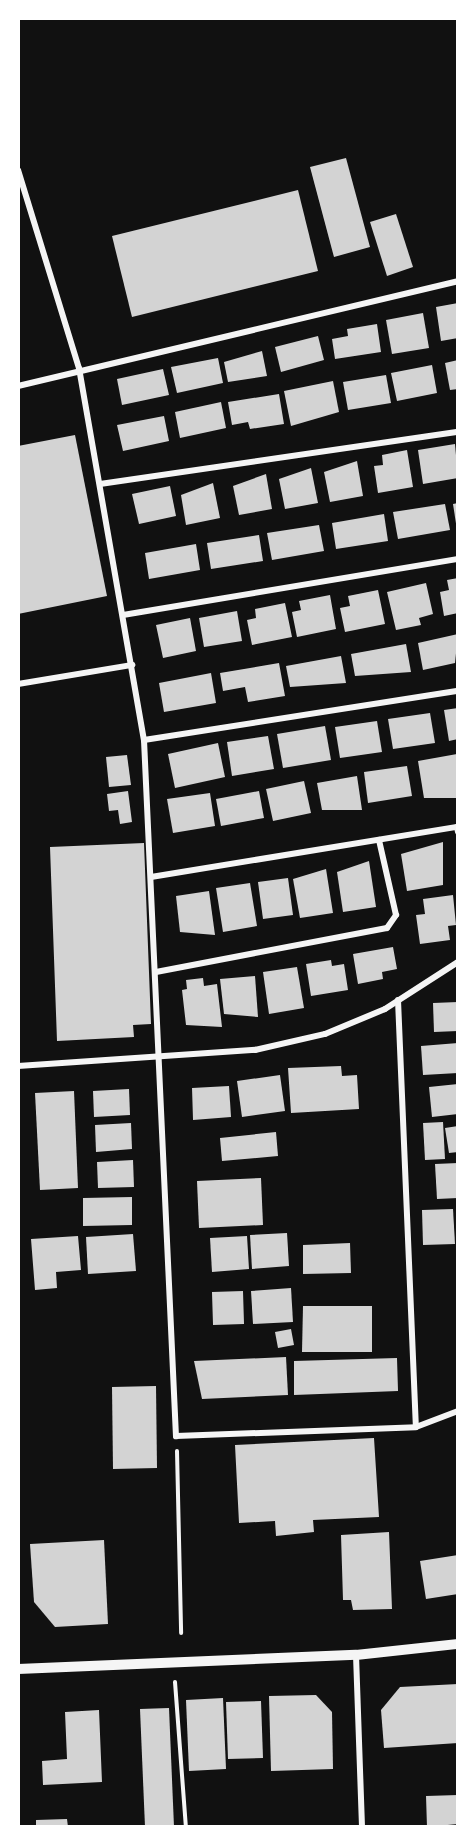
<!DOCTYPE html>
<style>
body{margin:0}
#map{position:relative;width:476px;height:1845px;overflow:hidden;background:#111;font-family:"Source Sans 3",sans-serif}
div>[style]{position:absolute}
.building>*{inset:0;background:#d3d3d3}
.path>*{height:4px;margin:-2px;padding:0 2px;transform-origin:2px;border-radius:2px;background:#f5f5f5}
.minor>*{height:6px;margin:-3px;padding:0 3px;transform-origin:3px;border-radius:3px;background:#f5f5f5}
.tertiary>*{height:10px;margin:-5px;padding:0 5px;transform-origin:5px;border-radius:5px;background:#f5f5f5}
span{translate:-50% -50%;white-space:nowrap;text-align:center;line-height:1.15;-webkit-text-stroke:6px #fff;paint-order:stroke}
.frame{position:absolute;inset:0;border:20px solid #fff;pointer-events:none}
</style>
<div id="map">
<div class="building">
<div style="clip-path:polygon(346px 158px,370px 247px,334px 257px,310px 167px)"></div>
<div style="clip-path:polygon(298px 190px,318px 271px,132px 317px,112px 236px)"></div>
<div style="clip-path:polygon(396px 214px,413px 267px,387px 276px,370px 222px)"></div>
<div style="clip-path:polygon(458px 303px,458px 338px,441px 341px,436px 307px)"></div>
<div style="clip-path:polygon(423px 313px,429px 348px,392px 354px,386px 320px)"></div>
<div style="clip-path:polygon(377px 324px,381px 352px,335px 359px,332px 339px,348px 336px,347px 329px)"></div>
<div style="clip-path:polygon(318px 336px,324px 360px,281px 372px,275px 347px)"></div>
<div style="clip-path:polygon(262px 351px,267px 376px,228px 382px,224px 362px)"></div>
<div style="clip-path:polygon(218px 358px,223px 383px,177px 393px,171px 367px)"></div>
<div style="clip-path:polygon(458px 360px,458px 389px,450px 390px,445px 363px)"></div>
<div style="clip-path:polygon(432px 365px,437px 393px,397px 401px,391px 373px)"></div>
<div style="clip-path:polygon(163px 369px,169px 395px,122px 405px,117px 379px)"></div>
<div style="clip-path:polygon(386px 375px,391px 403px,348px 410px,343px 382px)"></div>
<div style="clip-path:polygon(333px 381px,339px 412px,291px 426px,284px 391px)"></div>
<div style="clip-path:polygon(279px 394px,284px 424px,250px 429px,248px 422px,232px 425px,228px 402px)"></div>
<div style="clip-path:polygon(221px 402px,226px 428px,180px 438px,175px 412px)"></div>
<div style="clip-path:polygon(164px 416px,169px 441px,123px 451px,117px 425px)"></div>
<div style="clip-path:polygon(75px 435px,107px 596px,18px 614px,18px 446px)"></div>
<div style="clip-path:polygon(455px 444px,458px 478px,423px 484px,418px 450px)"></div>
<div style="clip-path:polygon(407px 450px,413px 487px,378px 493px,374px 466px,383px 465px,382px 455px)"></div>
<div style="clip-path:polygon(357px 461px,363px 496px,330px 502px,324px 472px)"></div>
<div style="clip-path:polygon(311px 468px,318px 503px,285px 509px,279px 479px)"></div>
<div style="clip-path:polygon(266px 474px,272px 509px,239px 515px,233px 486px)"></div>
<div style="clip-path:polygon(213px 483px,220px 518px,186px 525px,181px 495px)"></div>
<div style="clip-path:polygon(170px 486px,176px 516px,139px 524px,132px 494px)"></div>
<div style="clip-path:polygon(458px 503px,458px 529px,457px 530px,453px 504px)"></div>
<div style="clip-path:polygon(445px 504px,450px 530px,398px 539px,393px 512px)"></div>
<div style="clip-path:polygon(384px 514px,388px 541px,336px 549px,332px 523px)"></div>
<div style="clip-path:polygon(319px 525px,324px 551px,272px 560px,267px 533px)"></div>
<div style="clip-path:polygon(259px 535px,263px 561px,211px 569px,207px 543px)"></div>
<div style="clip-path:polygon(196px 544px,200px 570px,149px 579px,145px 553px)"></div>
<div style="clip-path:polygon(458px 578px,458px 613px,444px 616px,440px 592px,449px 590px,447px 580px)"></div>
<div style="clip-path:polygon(426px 583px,433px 614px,419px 618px,421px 625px,396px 630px,387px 592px)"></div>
<div style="clip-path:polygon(378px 590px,385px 624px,345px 632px,340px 608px,350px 606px,348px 596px)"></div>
<div style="clip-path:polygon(330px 595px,336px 629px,297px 637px,292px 612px,301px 610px,299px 601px)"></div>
<div style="clip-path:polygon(285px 603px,292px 637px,252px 645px,247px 620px,256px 618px,255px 609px)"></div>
<div style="clip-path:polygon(237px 611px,242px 641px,204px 647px,199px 618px)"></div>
<div style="clip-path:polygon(190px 618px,196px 651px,163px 658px,156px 625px)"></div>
<div style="clip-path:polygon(458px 634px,455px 663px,423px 670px,418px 643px)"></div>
<div style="clip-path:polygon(406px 644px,411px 672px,355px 676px,351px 654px)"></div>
<div style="clip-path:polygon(341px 656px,346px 683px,290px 687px,286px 666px)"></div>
<div style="clip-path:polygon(279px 663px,285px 696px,248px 702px,245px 687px,223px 691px,220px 673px)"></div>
<div style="clip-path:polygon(211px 673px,216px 703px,164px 712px,159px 683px)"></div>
<div style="clip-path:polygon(458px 708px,458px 739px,449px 741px,444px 710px)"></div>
<div style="clip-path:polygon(430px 713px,435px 743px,393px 749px,388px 719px)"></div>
<div style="clip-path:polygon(377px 721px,382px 752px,340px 758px,335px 727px)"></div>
<div style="clip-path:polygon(325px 726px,331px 760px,283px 768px,277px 734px)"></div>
<div style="clip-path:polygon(268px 736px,274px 769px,232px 776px,227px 742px)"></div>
<div style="clip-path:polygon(218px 743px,225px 777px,175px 788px,168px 754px)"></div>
<div style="clip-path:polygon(457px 754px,458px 798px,424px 798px,418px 761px)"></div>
<div style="clip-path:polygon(127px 755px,131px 785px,109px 787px,106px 757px)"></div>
<div style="clip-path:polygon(407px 766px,412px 796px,368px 803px,364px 772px)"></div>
<div style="clip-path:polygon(357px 776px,362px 810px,322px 810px,317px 783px)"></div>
<div style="clip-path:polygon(304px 781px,311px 813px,273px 821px,266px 789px)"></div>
<div style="clip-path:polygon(128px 791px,132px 822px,120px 824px,118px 810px,109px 811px,107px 794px)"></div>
<div style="clip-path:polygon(259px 791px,264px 818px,221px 826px,216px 799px)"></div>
<div style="clip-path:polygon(210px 793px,215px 826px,173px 833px,167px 799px)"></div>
<div style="clip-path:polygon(443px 842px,443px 885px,407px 891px,401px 854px)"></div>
<div style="clip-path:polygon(144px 843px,151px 1024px,133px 1025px,134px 1037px,57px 1041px,50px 847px)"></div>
<div style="clip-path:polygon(369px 861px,376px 907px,343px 912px,337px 872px)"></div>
<div style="clip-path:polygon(326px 869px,333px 913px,300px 918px,293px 879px)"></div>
<div style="clip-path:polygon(288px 878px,293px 915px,263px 919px,258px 882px)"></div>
<div style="clip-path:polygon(250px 883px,257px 926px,223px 932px,216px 888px)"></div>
<div style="clip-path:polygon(209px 891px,215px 935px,180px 932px,176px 896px)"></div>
<div style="clip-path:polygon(453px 895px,456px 925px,448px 926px,450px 940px,420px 944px,416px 915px,425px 914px,423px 899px)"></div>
<div style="clip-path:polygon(393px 947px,397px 969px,382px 972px,383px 979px,358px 984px,353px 954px)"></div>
<div style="clip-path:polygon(331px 960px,332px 966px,344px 964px,348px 990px,311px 996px,306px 964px)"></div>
<div style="clip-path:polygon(297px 967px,304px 1008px,269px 1014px,263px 972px)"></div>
<div style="clip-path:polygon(255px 976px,258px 1017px,224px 1014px,220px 979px)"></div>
<div style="clip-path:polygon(203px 978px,204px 986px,217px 984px,222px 1027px,186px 1025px,182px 990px,187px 989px,186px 980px)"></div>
<div style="clip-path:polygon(458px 1002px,458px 1031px,434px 1032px,433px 1003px)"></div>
<div style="clip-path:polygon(458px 1043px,458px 1073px,423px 1075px,421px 1046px)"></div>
<div style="clip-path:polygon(341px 1066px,342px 1076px,357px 1075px,359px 1109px,291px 1113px,288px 1068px)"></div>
<div style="clip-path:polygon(280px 1075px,285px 1111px,242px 1117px,237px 1081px)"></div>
<div style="clip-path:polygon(458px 1084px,458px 1114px,432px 1117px,429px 1087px)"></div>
<div style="clip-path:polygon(229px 1086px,231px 1117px,193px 1120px,192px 1088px)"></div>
<div style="clip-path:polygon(129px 1089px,130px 1115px,94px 1117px,93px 1091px)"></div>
<div style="clip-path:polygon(74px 1091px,78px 1188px,40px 1190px,35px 1093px)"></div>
<div style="clip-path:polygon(443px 1122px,445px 1159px,425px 1160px,423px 1123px)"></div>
<div style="clip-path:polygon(131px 1123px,132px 1149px,96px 1152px,95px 1125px)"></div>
<div style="clip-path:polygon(458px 1126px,458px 1152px,449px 1153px,445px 1128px)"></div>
<div style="clip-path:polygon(276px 1132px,278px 1156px,222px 1161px,220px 1138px)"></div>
<div style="clip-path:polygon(133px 1160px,134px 1187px,98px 1188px,97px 1162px)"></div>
<div style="clip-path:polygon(458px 1163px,458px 1198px,437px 1199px,435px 1164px)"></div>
<div style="clip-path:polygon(261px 1178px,263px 1225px,199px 1228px,197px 1181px)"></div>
<div style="clip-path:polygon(132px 1197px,132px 1225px,83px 1226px,83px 1198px)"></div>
<div style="clip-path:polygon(453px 1209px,455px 1244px,423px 1245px,422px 1210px)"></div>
<div style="clip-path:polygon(287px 1233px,289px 1266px,252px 1269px,250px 1235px)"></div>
<div style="clip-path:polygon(133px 1234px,136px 1271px,88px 1274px,86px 1237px)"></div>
<div style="clip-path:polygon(78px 1236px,81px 1270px,56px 1272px,57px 1288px,35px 1290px,31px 1239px)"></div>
<div style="clip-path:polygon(247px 1236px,249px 1269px,212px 1272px,210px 1238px)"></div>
<div style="clip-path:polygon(350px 1243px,351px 1273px,303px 1274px,303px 1245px)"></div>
<div style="clip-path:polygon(291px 1288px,293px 1322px,253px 1324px,251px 1291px)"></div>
<div style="clip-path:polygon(243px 1291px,244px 1324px,213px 1325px,212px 1292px)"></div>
<div style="clip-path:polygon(303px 1306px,372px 1306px,372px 1352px,302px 1352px)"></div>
<div style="clip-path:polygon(291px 1329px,294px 1345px,278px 1348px,275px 1332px)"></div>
<div style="clip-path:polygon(286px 1357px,288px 1395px,202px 1399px,194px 1361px)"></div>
<div style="clip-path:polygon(397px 1358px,398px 1391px,294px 1395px,294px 1361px)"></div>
<div style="clip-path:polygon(156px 1386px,157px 1468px,113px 1469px,112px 1387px)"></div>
<div style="clip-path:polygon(374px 1438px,379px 1517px,313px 1520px,314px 1532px,276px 1536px,275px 1521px,239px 1523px,235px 1445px)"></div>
<div style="clip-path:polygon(389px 1532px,392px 1609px,353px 1610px,351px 1600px,343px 1600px,341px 1535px)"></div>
<div style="clip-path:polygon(104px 1540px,108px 1624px,55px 1627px,34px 1602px,30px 1544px)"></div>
<div style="clip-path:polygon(458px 1555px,458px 1594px,426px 1599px,420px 1561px)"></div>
<div style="clip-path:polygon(458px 1684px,458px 1743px,384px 1748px,381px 1710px,400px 1687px)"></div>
<div style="clip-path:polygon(316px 1695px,332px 1712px,333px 1769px,271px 1771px,269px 1696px)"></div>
<div style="clip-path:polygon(223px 1698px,226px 1769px,189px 1771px,186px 1700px)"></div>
<div style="clip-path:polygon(261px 1701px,263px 1758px,228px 1759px,226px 1702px)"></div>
<div style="clip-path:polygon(169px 1708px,174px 1827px,145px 1827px,140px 1709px)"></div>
<div style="clip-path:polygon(99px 1710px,102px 1782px,43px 1785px,42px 1761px,67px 1759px,65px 1712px)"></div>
<div style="clip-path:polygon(458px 1795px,458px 1824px,427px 1827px,426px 1796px)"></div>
<div style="clip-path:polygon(67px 1819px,68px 1827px,36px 1827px,36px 1820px)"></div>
</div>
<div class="path">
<div style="left:177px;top:1451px;width:182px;rotate:88.7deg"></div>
<div style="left:175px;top:1682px;width:145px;rotate:85.7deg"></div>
</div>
<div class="minor">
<div style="left:18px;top:170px;width:207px;rotate:72.9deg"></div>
<div style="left:79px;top:368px;width:378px;rotate:80.1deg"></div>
<div style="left:144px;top:740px;width:697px;rotate:87.37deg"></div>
<div style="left:176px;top:1436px;width:240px;rotate:-2.1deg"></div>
<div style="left:416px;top:1427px;width:45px;rotate:-20.9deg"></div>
<div style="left:18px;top:386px;width:452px;rotate:-13.4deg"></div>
<div style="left:100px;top:484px;width:362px;rotate:-8.3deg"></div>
<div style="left:123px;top:615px;width:340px;rotate:-9.5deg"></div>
<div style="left:18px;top:684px;width:116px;rotate:-9.5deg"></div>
<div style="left:144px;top:740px;width:318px;rotate:-8.9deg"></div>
<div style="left:151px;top:877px;width:310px;rotate:-9.3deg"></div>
<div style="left:457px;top:827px;width:5px;rotate:79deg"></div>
<div style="left:156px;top:972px;width:235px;rotate:-10.8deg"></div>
<div style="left:387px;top:928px;width:16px;rotate:-55deg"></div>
<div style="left:396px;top:915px;width:77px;rotate:-102.8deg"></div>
<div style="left:398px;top:1000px;width:427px;rotate:87.6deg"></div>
<div style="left:18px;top:1066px;width:238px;rotate:-3.9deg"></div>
<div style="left:255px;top:1050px;width:72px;rotate:-12.9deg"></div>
<div style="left:325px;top:1034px;width:65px;rotate:-22.6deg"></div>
<div style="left:385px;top:1009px;width:87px;rotate:-32.8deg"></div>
<div style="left:356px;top:1655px;width:172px;rotate:88deg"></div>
</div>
<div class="tertiary">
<div style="left:18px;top:1669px;width:338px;rotate:-2.4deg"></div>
<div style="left:356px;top:1655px;width:103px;rotate:-6.2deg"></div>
</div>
<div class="frame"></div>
</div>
